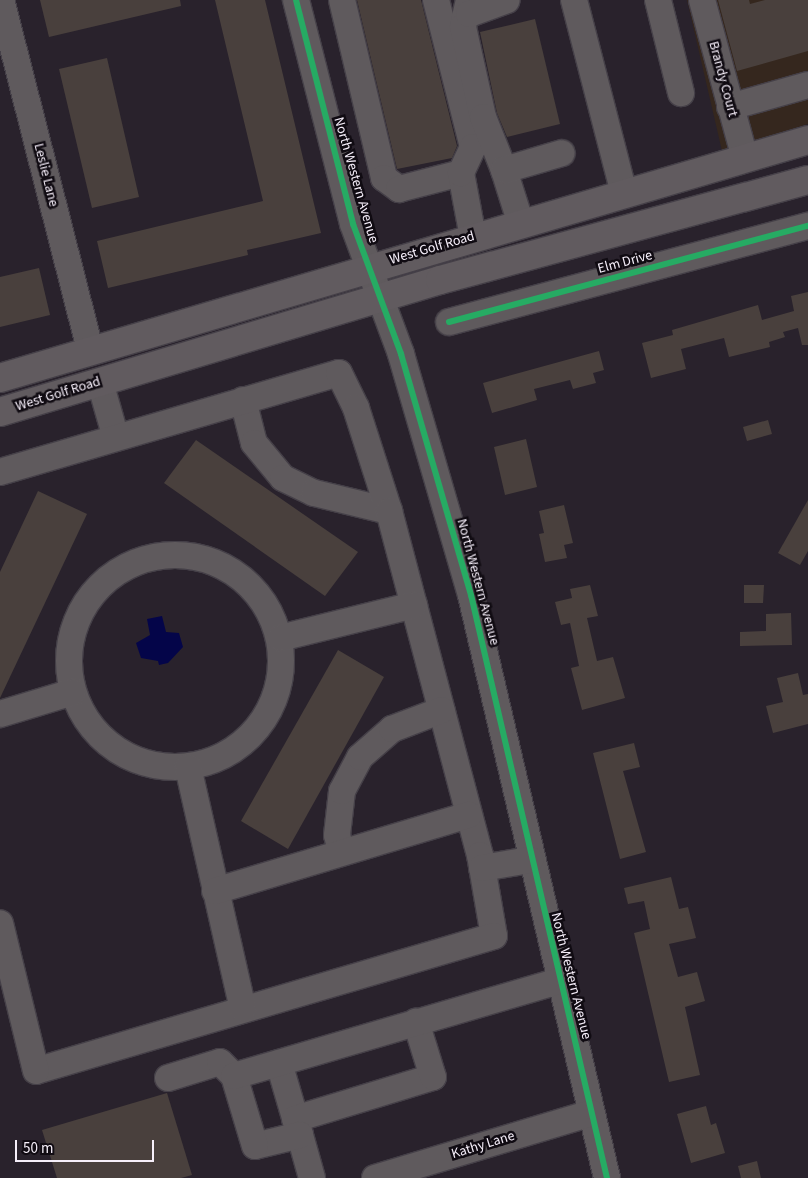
<!DOCTYPE html>
<style>
body{margin:0}
#map{position:relative;width:808px;height:1178px;overflow:hidden;background:#29222c;font-family:"Source Sans 3",sans-serif}
div>[style]{position:absolute}
.commercial>*{inset:0;background:#35271e}
.water>*{inset:0;background:#040549}
.building>*{inset:0;background:#49403d}
.roads{filter:drop-shadow(1px 0 #454048) drop-shadow(-1px 0 #454048) drop-shadow(0 1px #454048) drop-shadow(0 -1px #454048)}
.minor>*{height:26px;margin:-13px;padding:0 13px;transform-origin:13px;border-radius:13px;background:#5f5a5d}
.minor>.ring{margin:-13px;padding:0;box-sizing:content-box;background:none;border:26px solid #5f5a5d;border-radius:50%}
.major>*{height:28px;margin:-14px;padding:0 14px;transform-origin:14px;border-radius:14px;background:#615b5f}
.cycleway>*{height:6px;margin:-3px;padding:0 3px;transform-origin:3px;border-radius:3px;background:#26ab63}
span{translate:-50% -50%;white-space:nowrap;text-align:center;line-height:1.15;-webkit-text-stroke:5px #100b12;paint-order:stroke}
.street-label{font-size:14px;color:#f6effa}
.scale{position:absolute;left:15px;top:1140px;width:139px;height:22px;box-sizing:border-box;border:2px solid #f6effa;border-top:0;padding-left:6px;font-size:15px;line-height:18px;white-space:nowrap;color:#f6effa;-webkit-text-stroke:4px #100b12;paint-order:stroke}
</style>
<div id="map">
<div class="commercial">
<div style="clip-path:polygon(687px 0,808px 0,808px 124px,722px 151px)"></div>
</div>
<div class="water">
<div style="clip-path:polygon(162px 616px,166px 632px,179px 633px,183px 647px,168px 663px,159px 665px,158px 661px,141px 658px,136px 643px,150px 635px,147px 619px)"></div>
</div>
<div class="building">
<div style="clip-path:polygon(40px 0,180px 0,181px 6px,49px 37px)"></div>
<div style="clip-path:polygon(215px 0,265px 0,321px 233px,247px 250px,248px 255px,108px 288px,97px 241px,263px 201px)"></div>
<div style="clip-path:polygon(357px 0,421px 0,457px 146px,452px 158px,397px 169px)"></div>
<div style="clip-path:polygon(718px 0,749px 0,750px 4px,765px 0,808px 0,808px 51px,737px 71px)"></div>
<div style="clip-path:polygon(535px 19px,560px 124px,507px 137px,497px 113px,480px 32px)"></div>
<div style="clip-path:polygon(107px 58px,139px 197px,92px 208px,59px 69px)"></div>
<div style="clip-path:polygon(39px 268px,50px 315px,0 327px,0 277px)"></div>
<div style="clip-path:polygon(808px 292px,808px 345px,802px 345px,798px 328px,783px 332px,785px 337px,769px 342px,770px 347px,729px 357px,724px 338px,681px 349px,686px 369px,651px 378px,642px 343px,673px 335px,672px 330px,758px 305px,762px 320px,794px 311px,791px 296px)"></div>
<div style="clip-path:polygon(599px 351px,604px 370px,593px 373px,596px 383px,573px 389px,570px 380px,534px 389px,537px 400px,492px 413px,483px 383px)"></div>
<div style="clip-path:polygon(768px 420px,772px 434px,747px 441px,743px 427px)"></div>
<div style="clip-path:polygon(526px 439px,537px 487px,505px 495px,494px 447px)"></div>
<div style="clip-path:polygon(196px 440px,358px 552px,325px 596px,164px 483px)"></div>
<div style="clip-path:polygon(38px 491px,87px 514px,0 698px,0 572px)"></div>
<div style="clip-path:polygon(808px 500px,808px 551px,800px 565px,778px 553px)"></div>
<div style="clip-path:polygon(564px 505px,573px 543px,564px 545px,567px 558px,545px 562px,539px 534px,544px 533px,539px 511px)"></div>
<div style="clip-path:polygon(590px 585px,598px 616px,587px 618px,597px 661px,613px 657px,625px 698px,582px 710px,571px 668px,579px 666px,570px 623px,561px 625px,555px 602px,572px 598px,570px 589px)"></div>
<div style="clip-path:polygon(744px 585px,764px 585px,763px 603px,744px 603px)"></div>
<div style="clip-path:polygon(791px 613px,792px 645px,740px 646px,740px 632px,766px 631px,766px 614px)"></div>
<div style="clip-path:polygon(338px 650px,384px 677px,288px 849px,241px 821px)"></div>
<div style="clip-path:polygon(798px 673px,803px 695px,808px 694px,808px 724px,773px 733px,766px 706px,783px 702px,777px 678px)"></div>
<div style="clip-path:polygon(634px 743px,640px 767px,623px 771px,646px 852px,620px 859px,593px 753px)"></div>
<div style="clip-path:polygon(671px 877px,679px 909px,688px 907px,696px 938px,669px 944px,678px 977px,697px 972px,705px 1001px,685px 1007px,700px 1075px,669px 1082px,634px 933px,650px 929px,644px 901px,628px 904px,624px 888px)"></div>
<div style="clip-path:polygon(167px 1093px,192px 1175px,181px 1178px,57px 1178px,42px 1130px)"></div>
<div style="clip-path:polygon(706px 1106px,711px 1125px,716px 1123px,725px 1153px,691px 1163px,677px 1114px)"></div>
<div style="clip-path:polygon(757px 1161px,761px 1178px,741px 1178px,738px 1166px)"></div>
</div>
<div class="roads">
<div class="minor">
<div style="left:1px;top:0;width:361px;rotate:75.7deg"></div>
<div style="left:296px;top:0;width:231px;rotate:75.7deg"></div>
<div style="left:353px;top:224px;width:139px;rotate:69.7deg"></div>
<div style="left:401px;top:354px;width:251px;rotate:73.8deg"></div>
<div style="left:471px;top:595px;width:599px;rotate:76.87deg"></div>
<div style="left:342px;top:0;width:183px;rotate:76.7deg"></div>
<div style="left:384px;top:178px;width:19px;rotate:36deg"></div>
<div style="left:399px;top:189px;width:64px;rotate:-14.5deg"></div>
<div style="left:461px;top:173px;width:65px;rotate:79.4deg"></div>
<div style="left:436px;top:0;width:152px;rotate:75.9deg"></div>
<div style="left:473px;top:147px;width:29px;rotate:115deg"></div>
<div style="left:469px;top:0;width:28px;rotate:103deg"></div>
<div style="left:463px;top:27px;width:92px;rotate:77.5deg"></div>
<div style="left:483px;top:117px;width:57px;rotate:68.4deg"></div>
<div style="left:574px;top:0;width:200px;rotate:75.5deg"></div>
<div style="left:658px;top:0;width:96px;rotate:76.1deg"></div>
<div style="left:702px;top:0;width:164px;rotate:74.8deg"></div>
<div style="left:469px;top:14px;width:40px;rotate:-20.2deg"></div>
<div style="left:730px;top:107px;width:81px;rotate:-15.8deg"></div>
<div style="left:521px;top:224px;width:57px;rotate:-107.5deg"></div>
<div style="left:504px;top:170px;width:60px;rotate:-16.3deg"></div>
<div style="left:449px;top:322px;width:372px;rotate:-15deg"></div>
<div style="left:100px;top:382px;width:58px;rotate:74.1deg"></div>
<div style="left:243px;top:400px;width:44px;rotate:75.7deg"></div>
<div style="left:254px;top:443px;width:45px;rotate:50.4deg"></div>
<div style="left:283px;top:478px;width:34px;rotate:26deg"></div>
<div style="left:314px;top:493px;width:77px;rotate:13.5deg"></div>
<div style="left:0;top:472px;width:353px;rotate:-16.3deg"></div>
<div style="left:339px;top:373px;width:39px;rotate:64deg"></div>
<div style="left:356px;top:408px;width:108px;rotate:72.2deg"></div>
<div style="left:389px;top:511px;width:356px;rotate:75.2deg"></div>
<div style="left:480px;top:855px;width:82px;rotate:80.2deg"></div>
<div style="left:494px;top:936px;width:477px;rotate:163.6deg"></div>
<div style="left:36px;top:1071px;width:152px;rotate:-103.7deg"></div>
<div class="ring" style="left:69px;top:555px;width:186px;height:186px"></div>
<div style="left:280px;top:638px;width:138px;rotate:-13.8deg"></div>
<div style="left:0;top:714px;width:76px;rotate:-16.8deg"></div>
<div style="left:188px;top:767px;width:248px;rotate:77.2deg"></div>
<div style="left:341px;top:851px;width:16px;rotate:-104deg"></div>
<div style="left:337px;top:835px;width:44px;rotate:-83.5deg"></div>
<div style="left:342px;top:791px;width:38px;rotate:-62deg"></div>
<div style="left:360px;top:757px;width:43px;rotate:-41.2deg"></div>
<div style="left:392px;top:729px;width:53px;rotate:-20.8deg"></div>
<div style="left:482px;top:868px;width:49px;rotate:-9.5deg"></div>
<div style="left:215px;top:891px;width:265px;rotate:-16.7deg"></div>
<div style="left:279px;top:1063px;width:75px;rotate:73.7deg"></div>
<div style="left:168px;top:1078px;width:54px;rotate:-17.1deg"></div>
<div style="left:220px;top:1062px;width:20px;rotate:45deg"></div>
<div style="left:295px;top:1119px;width:144px;rotate:-16.9deg"></div>
<div style="left:433px;top:1077px;width:58px;rotate:-107.2deg"></div>
<div style="left:312px;top:1178px;width:45px;rotate:-105.6deg"></div>
<div style="left:300px;top:1135px;width:46px;rotate:166.3deg"></div>
<div style="left:255px;top:1146px;width:73px;rotate:-106.7deg"></div>
<div style="left:234px;top:1076px;width:339px;rotate:-16.3deg"></div>
<div style="left:375px;top:1178px;width:226px;rotate:-16.7deg"></div>
</div>
<div class="major">
<div style="left:0;top:378px;width:842px;rotate:-16.41deg"></div>
<div style="left:0;top:412px;width:459px;rotate:-16.7deg"></div>
<div style="left:440px;top:280px;width:381px;rotate:-15.2deg"></div>
</div>
</div>
<div class="cycleway">
<div style="left:296px;top:0;width:231px;rotate:75.7deg"></div>
<div style="left:353px;top:224px;width:139px;rotate:69.7deg"></div>
<div style="left:401px;top:354px;width:251px;rotate:73.8deg"></div>
<div style="left:471px;top:595px;width:599px;rotate:76.87deg"></div>
<div style="left:449px;top:322px;width:372px;rotate:-15deg"></div>
</div>
<div class="street-label">
<span style="left:723px;top:79px;rotate:75deg">Brandy Court</span>
<span style="left:46px;top:175px;rotate:76deg">Leslie Lane</span>
<span style="left:356px;top:180px;rotate:74deg">North Western Avenue</span>
<span style="left:432px;top:248px;rotate:-16deg">West Golf Road</span>
<span style="left:625px;top:262px;rotate:-15deg">Elm Drive</span>
<span style="left:58px;top:394px;rotate:-17deg">West Golf Road</span>
<span style="left:478px;top:582px;rotate:75deg">North Western Avenue</span>
<span style="left:571px;top:976px;rotate:76deg">North Western Avenue</span>
<span style="left:483px;top:1145px;rotate:-17deg">Kathy Lane</span>
</div>
<div class="scale">50 m</div>
</div>
